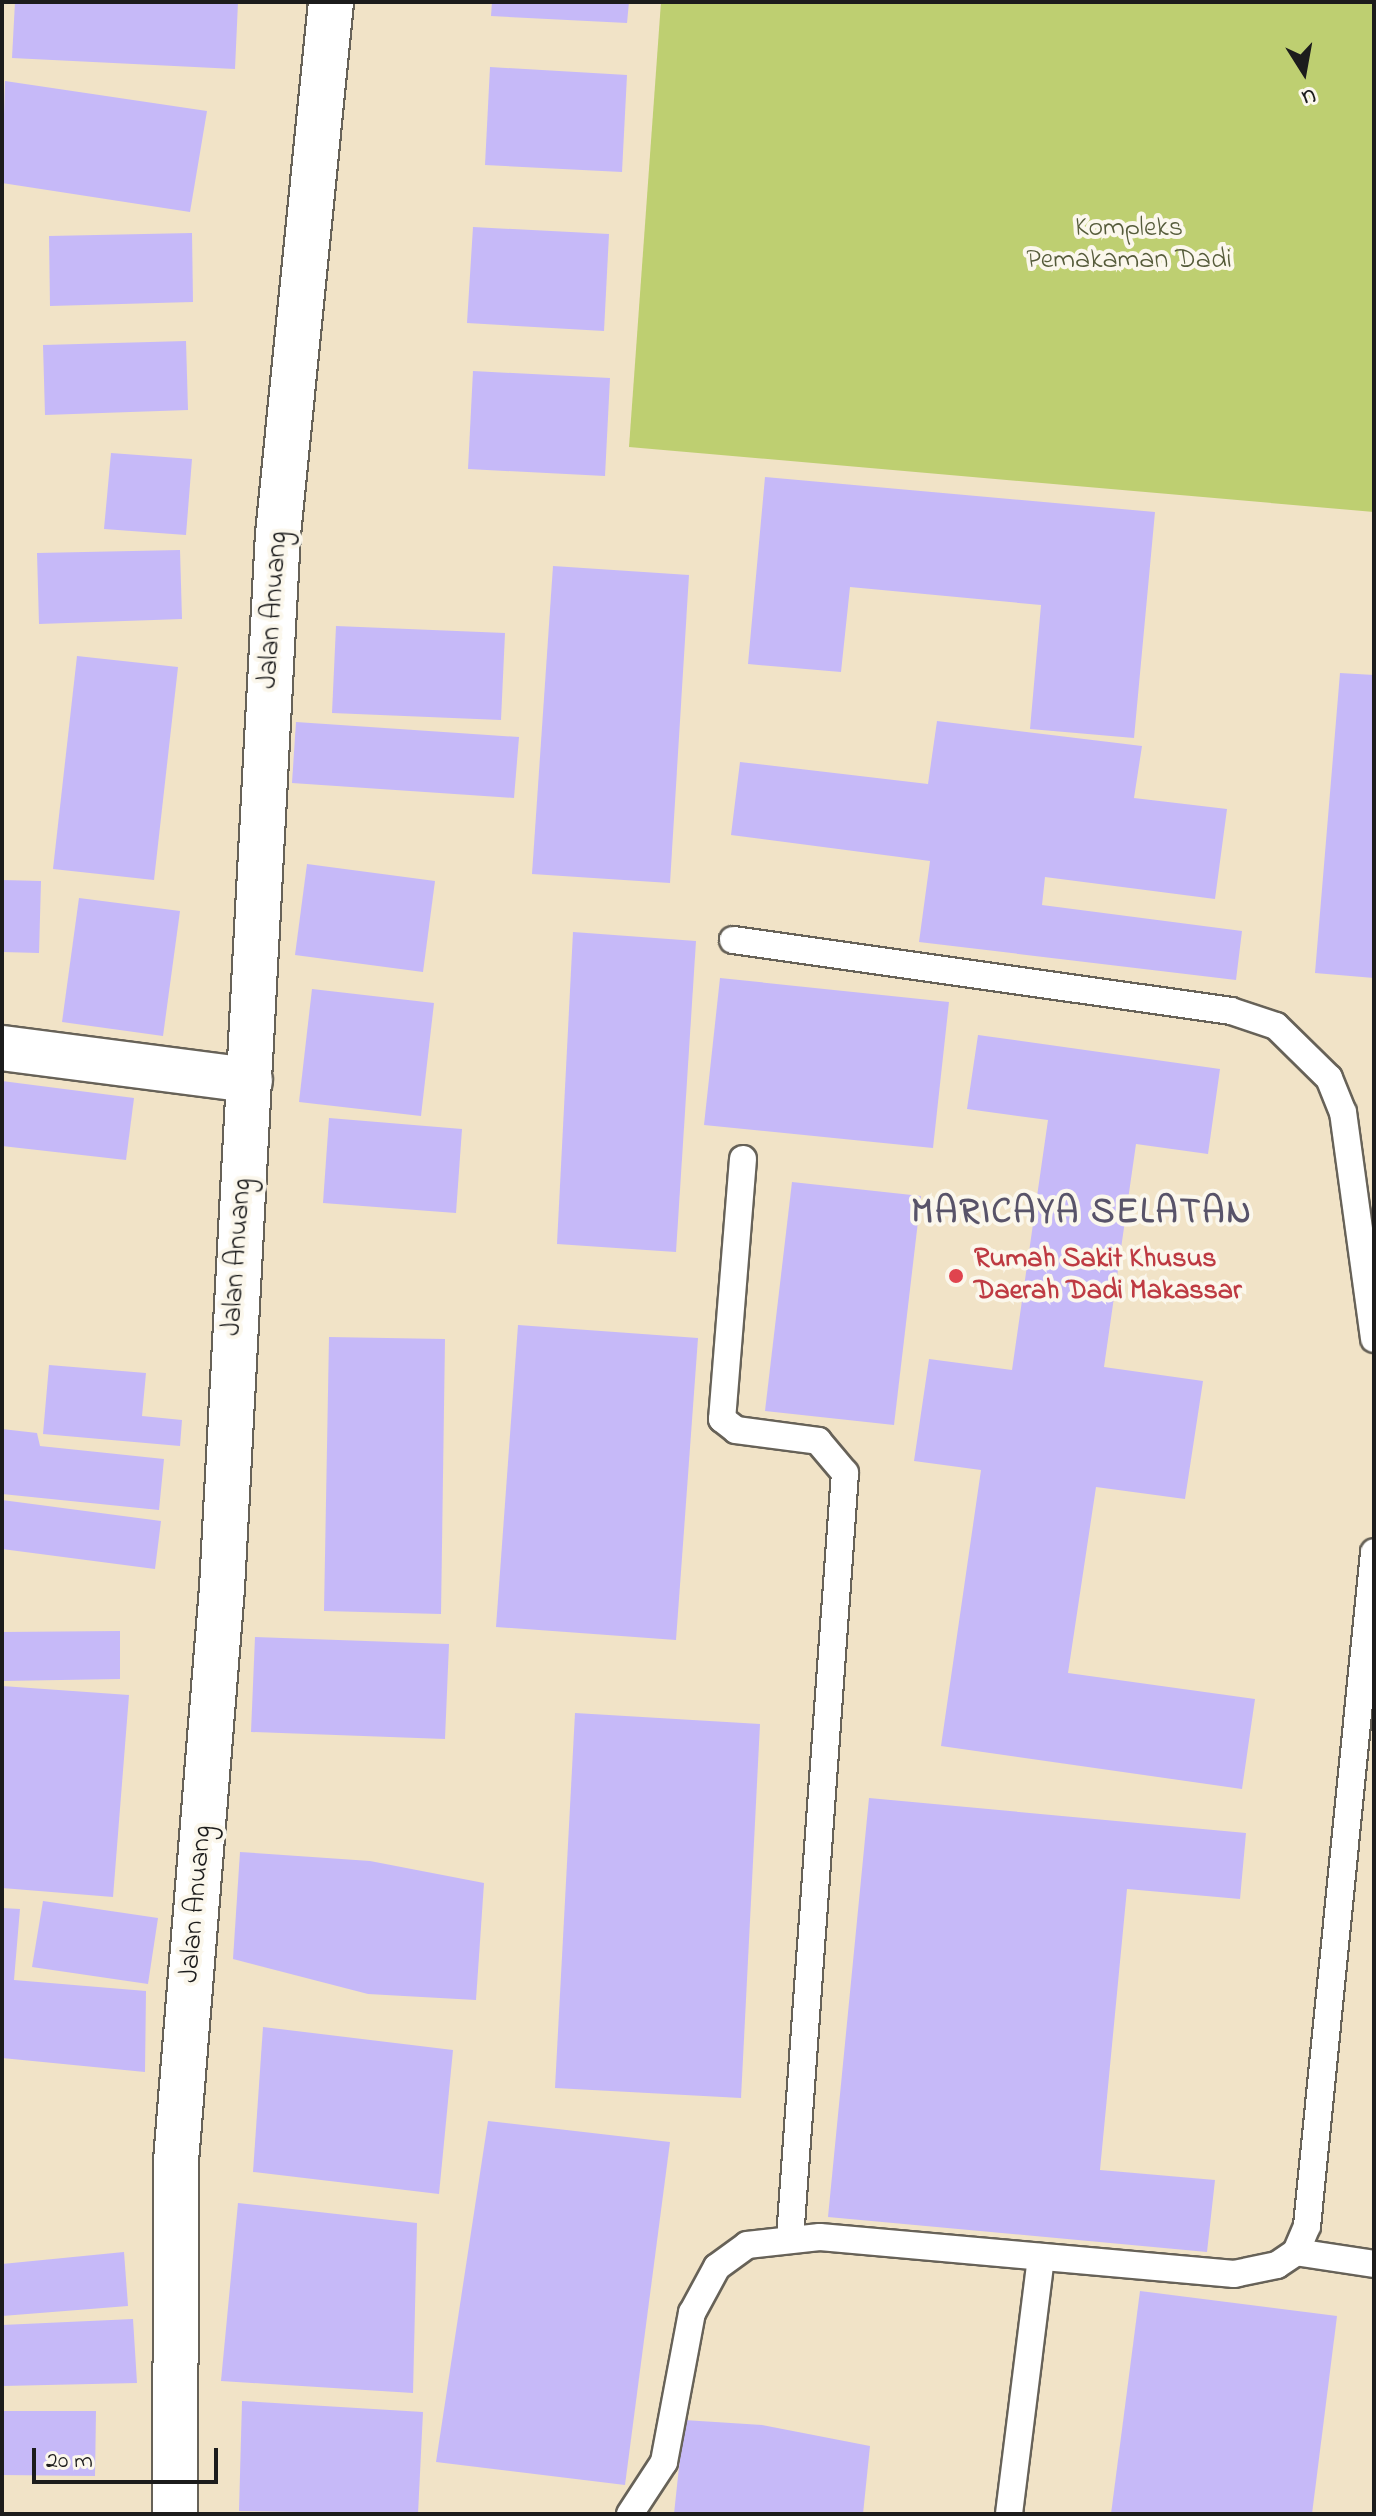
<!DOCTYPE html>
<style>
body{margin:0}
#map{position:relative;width:1376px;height:2516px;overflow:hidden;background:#f1e3c7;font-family:"Indie Flower",sans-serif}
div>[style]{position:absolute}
.green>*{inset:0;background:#becf71}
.building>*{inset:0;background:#c6b9f8}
.roads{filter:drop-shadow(2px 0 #676258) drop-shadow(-2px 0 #676258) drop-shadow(0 2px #676258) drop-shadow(0 -2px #676258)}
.lane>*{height:26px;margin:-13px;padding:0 13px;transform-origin:13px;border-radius:13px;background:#fff}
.street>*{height:44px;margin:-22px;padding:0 22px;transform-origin:22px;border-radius:22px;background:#fff}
.dots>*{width:22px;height:22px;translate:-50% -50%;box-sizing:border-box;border:4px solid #fbf7ec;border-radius:50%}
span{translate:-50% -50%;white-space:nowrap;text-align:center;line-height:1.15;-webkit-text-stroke:8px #fbf7ec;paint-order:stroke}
.park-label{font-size:28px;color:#555b3a}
.street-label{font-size:28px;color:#1c1c1c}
.health-label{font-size:28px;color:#be3a42;font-weight:700}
.left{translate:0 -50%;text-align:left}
.district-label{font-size:36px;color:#585369;font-weight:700;letter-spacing:2px}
.frame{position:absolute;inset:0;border:4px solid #1c1c1c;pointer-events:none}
.north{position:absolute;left:1264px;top:32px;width:80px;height:80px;-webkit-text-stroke:6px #fbf7ec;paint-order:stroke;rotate:169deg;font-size:22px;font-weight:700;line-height:32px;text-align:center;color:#1c1c1c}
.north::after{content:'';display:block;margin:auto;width:28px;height:36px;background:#1c1c1c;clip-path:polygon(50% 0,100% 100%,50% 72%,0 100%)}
.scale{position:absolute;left:32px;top:2448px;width:186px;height:36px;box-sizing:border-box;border:4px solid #1c1c1c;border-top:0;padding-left:10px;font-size:24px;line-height:28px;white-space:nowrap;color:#1c1c1c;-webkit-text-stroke:6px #fbf7ec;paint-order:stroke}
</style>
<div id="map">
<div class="green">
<div style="clip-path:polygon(661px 2px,1374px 2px,1374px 512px,629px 447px)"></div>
</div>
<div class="building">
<div style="clip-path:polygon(15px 2px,238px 2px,235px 69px,12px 58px)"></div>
<div style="clip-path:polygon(492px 2px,629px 2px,627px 23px,491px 16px)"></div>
<div style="clip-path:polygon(490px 67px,627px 75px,622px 172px,485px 165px)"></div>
<div style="clip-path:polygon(5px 81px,207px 111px,190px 212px,2px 183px)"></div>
<div style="clip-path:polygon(473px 227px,609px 234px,604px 331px,467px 323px)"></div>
<div style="clip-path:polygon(192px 233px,193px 302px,50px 306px,49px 236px)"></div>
<div style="clip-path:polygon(186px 341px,188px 410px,45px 415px,43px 345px)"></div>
<div style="clip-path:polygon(473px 371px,610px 378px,605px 476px,468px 469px)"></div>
<div style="clip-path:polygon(111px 453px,192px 459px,186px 535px,104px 529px)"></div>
<div style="clip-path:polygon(765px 477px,1155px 512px,1134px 738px,1030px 729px,1041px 605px,850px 587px,841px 672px,748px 664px)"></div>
<div style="clip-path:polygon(180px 550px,182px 619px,39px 624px,37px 553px)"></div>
<div style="clip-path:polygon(553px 566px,689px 575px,670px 883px,532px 874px)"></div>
<div style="clip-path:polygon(336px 626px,505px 633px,501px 720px,332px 713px)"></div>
<div style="clip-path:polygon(77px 656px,178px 667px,154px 880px,53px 869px)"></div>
<div style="clip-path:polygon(1340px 673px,1374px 675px,1374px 978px,1315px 973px)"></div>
<div style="clip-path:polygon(937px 721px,1142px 746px,1134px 798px,1227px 809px,1215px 899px,1045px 877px,1042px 905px,1242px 931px,1236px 980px,919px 942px,930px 861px,731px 835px,740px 762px,928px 784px)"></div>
<div style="clip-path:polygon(296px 722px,519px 737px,514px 798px,292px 783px)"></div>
<div style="clip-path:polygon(307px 864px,435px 881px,423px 972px,295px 955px)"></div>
<div style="clip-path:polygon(2px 880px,41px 881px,39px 953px,2px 952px)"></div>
<div style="clip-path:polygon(79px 898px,180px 911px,163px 1036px,62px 1022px)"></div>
<div style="clip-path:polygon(573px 932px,696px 941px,676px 1252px,557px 1244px)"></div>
<div style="clip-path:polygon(720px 978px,949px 1002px,933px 1148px,704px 1125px)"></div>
<div style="clip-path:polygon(312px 989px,434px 1003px,421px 1116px,299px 1102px)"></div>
<div style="clip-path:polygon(978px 1035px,1220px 1069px,1208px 1154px,1136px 1144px,1104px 1367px,1203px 1381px,1185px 1499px,1096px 1487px,1068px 1673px,1255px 1699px,1242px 1789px,941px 1746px,981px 1470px,914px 1461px,929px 1359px,1012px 1370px,1048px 1120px,967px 1109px)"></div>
<div style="clip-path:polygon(2px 1081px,134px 1098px,126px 1160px,2px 1146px)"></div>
<div style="clip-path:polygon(329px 1118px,462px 1129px,456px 1213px,323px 1203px)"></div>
<div style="clip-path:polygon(792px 1182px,921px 1196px,894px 1425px,765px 1411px)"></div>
<div style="clip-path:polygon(518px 1325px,698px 1338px,676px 1640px,496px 1627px)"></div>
<div style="clip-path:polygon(329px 1337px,445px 1339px,441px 1614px,324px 1611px)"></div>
<div style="clip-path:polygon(49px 1365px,146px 1373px,142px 1416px,182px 1420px,180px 1446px,43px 1434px)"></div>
<div style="clip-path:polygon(2px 1429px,37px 1433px,40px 1446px,164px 1459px,159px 1510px,2px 1494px)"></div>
<div style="clip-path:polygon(2px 1500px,161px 1521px,155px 1569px,2px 1549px)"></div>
<div style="clip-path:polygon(120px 1631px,120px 1679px,2px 1681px,2px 1632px)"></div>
<div style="clip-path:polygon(255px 1637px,449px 1644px,445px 1739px,251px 1732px)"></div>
<div style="clip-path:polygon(2px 1686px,129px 1695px,113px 1897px,2px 1888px)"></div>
<div style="clip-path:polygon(575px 1713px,760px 1724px,741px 2098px,555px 2088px)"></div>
<div style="clip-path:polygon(869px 1798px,1246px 1833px,1240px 1899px,1127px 1889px,1100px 2170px,1215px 2180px,1207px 2252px,828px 2217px)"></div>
<div style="clip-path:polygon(240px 1852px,370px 1861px,484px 1883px,476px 2000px,368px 1994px,233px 1959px)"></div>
<div style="clip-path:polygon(43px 1901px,158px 1918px,148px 1984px,32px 1967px)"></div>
<div style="clip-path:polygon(2px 1908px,20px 1909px,14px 1980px,146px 1991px,145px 2072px,2px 2058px)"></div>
<div style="clip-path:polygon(263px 2027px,453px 2050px,439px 2194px,253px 2172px)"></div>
<div style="clip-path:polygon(488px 2121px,670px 2142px,625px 2485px,436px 2462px)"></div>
<div style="clip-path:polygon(238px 2203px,417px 2223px,413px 2393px,221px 2381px)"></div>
<div style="clip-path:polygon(124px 2252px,128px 2306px,2px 2316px,2px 2264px)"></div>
<div style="clip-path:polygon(1140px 2291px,1337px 2316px,1312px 2514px,1111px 2514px)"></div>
<div style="clip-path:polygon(133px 2319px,137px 2383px,2px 2386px,2px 2325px)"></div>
<div style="clip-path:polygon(242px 2401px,423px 2412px,418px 2514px,239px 2511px)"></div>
<div style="clip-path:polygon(2px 2411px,96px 2411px,95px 2476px,2px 2475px)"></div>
<div style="clip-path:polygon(684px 2420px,762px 2425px,870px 2446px,863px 2514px,674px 2514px)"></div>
</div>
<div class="roads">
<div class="lane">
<div style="left:733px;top:940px;width:503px;rotate:8.11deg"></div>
<div style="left:1231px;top:1011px;width:47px;rotate:18.4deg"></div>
<div style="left:1276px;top:1026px;width:74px;rotate:44.5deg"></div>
<div style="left:1329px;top:1078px;width:37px;rotate:68deg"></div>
<div style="left:1343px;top:1112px;width:229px;rotate:82.2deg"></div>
<div style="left:743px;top:1159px;width:261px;rotate:94.6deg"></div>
<div style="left:722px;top:1419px;width:18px;rotate:38deg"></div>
<div style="left:736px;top:1430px;width:83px;rotate:7.6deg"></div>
<div style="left:818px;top:1441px;width:42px;rotate:49.8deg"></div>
<div style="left:845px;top:1473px;width:767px;rotate:94.11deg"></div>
<div style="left:1296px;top:2252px;width:79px;rotate:8.7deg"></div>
<div style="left:630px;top:2514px;width:62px;rotate:-56.8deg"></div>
<div style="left:664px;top:2462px;width:152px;rotate:-79.4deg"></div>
<div style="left:692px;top:2313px;width:52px;rotate:-61.5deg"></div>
<div style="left:717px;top:2267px;width:37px;rotate:-36deg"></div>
<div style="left:747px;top:2245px;width:73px;rotate:-6.3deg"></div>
<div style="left:820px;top:2237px;width:416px;rotate:5.1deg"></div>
<div style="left:1234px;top:2274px;width:44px;rotate:-11.8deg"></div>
<div style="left:1277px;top:2265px;width:23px;rotate:-34deg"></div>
<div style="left:1296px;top:2252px;width:28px;rotate:-67deg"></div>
<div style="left:1307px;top:2226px;width:677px;rotate:-84.32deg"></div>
<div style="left:1009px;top:2514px;width:259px;rotate:-82.9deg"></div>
</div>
<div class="street">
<div style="left:2px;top:1048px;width:250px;rotate:7.4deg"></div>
<div style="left:175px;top:2514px;width:353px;rotate:-89.8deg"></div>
<div style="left:176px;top:2161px;width:575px;rotate:-85.41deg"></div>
<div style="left:222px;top:1588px;width:1055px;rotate:-86.96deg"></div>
<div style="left:278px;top:534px;width:535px;rotate:-84.31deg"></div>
</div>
</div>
<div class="dots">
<div style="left:956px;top:1276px;background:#e0444e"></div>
</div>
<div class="park-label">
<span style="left:1129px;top:245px">Kompleks<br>Pemakaman Dadi</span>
</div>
<div class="street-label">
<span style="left:274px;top:610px;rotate:-86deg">Jalan Anuang</span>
<span style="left:238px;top:1257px;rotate:-86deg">Jalan Anuang</span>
<span style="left:197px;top:1904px;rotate:-85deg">Jalan Anuang</span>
</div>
<div class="health-label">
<span class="left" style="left:974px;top:1276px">Rumah Sakit Khusus<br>Daerah Dadi Makassar</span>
</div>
<div class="district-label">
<span style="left:1082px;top:1214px">MARICAYA SELATAN</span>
</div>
<div class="frame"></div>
<div class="north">U</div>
<div class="scale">20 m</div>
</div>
